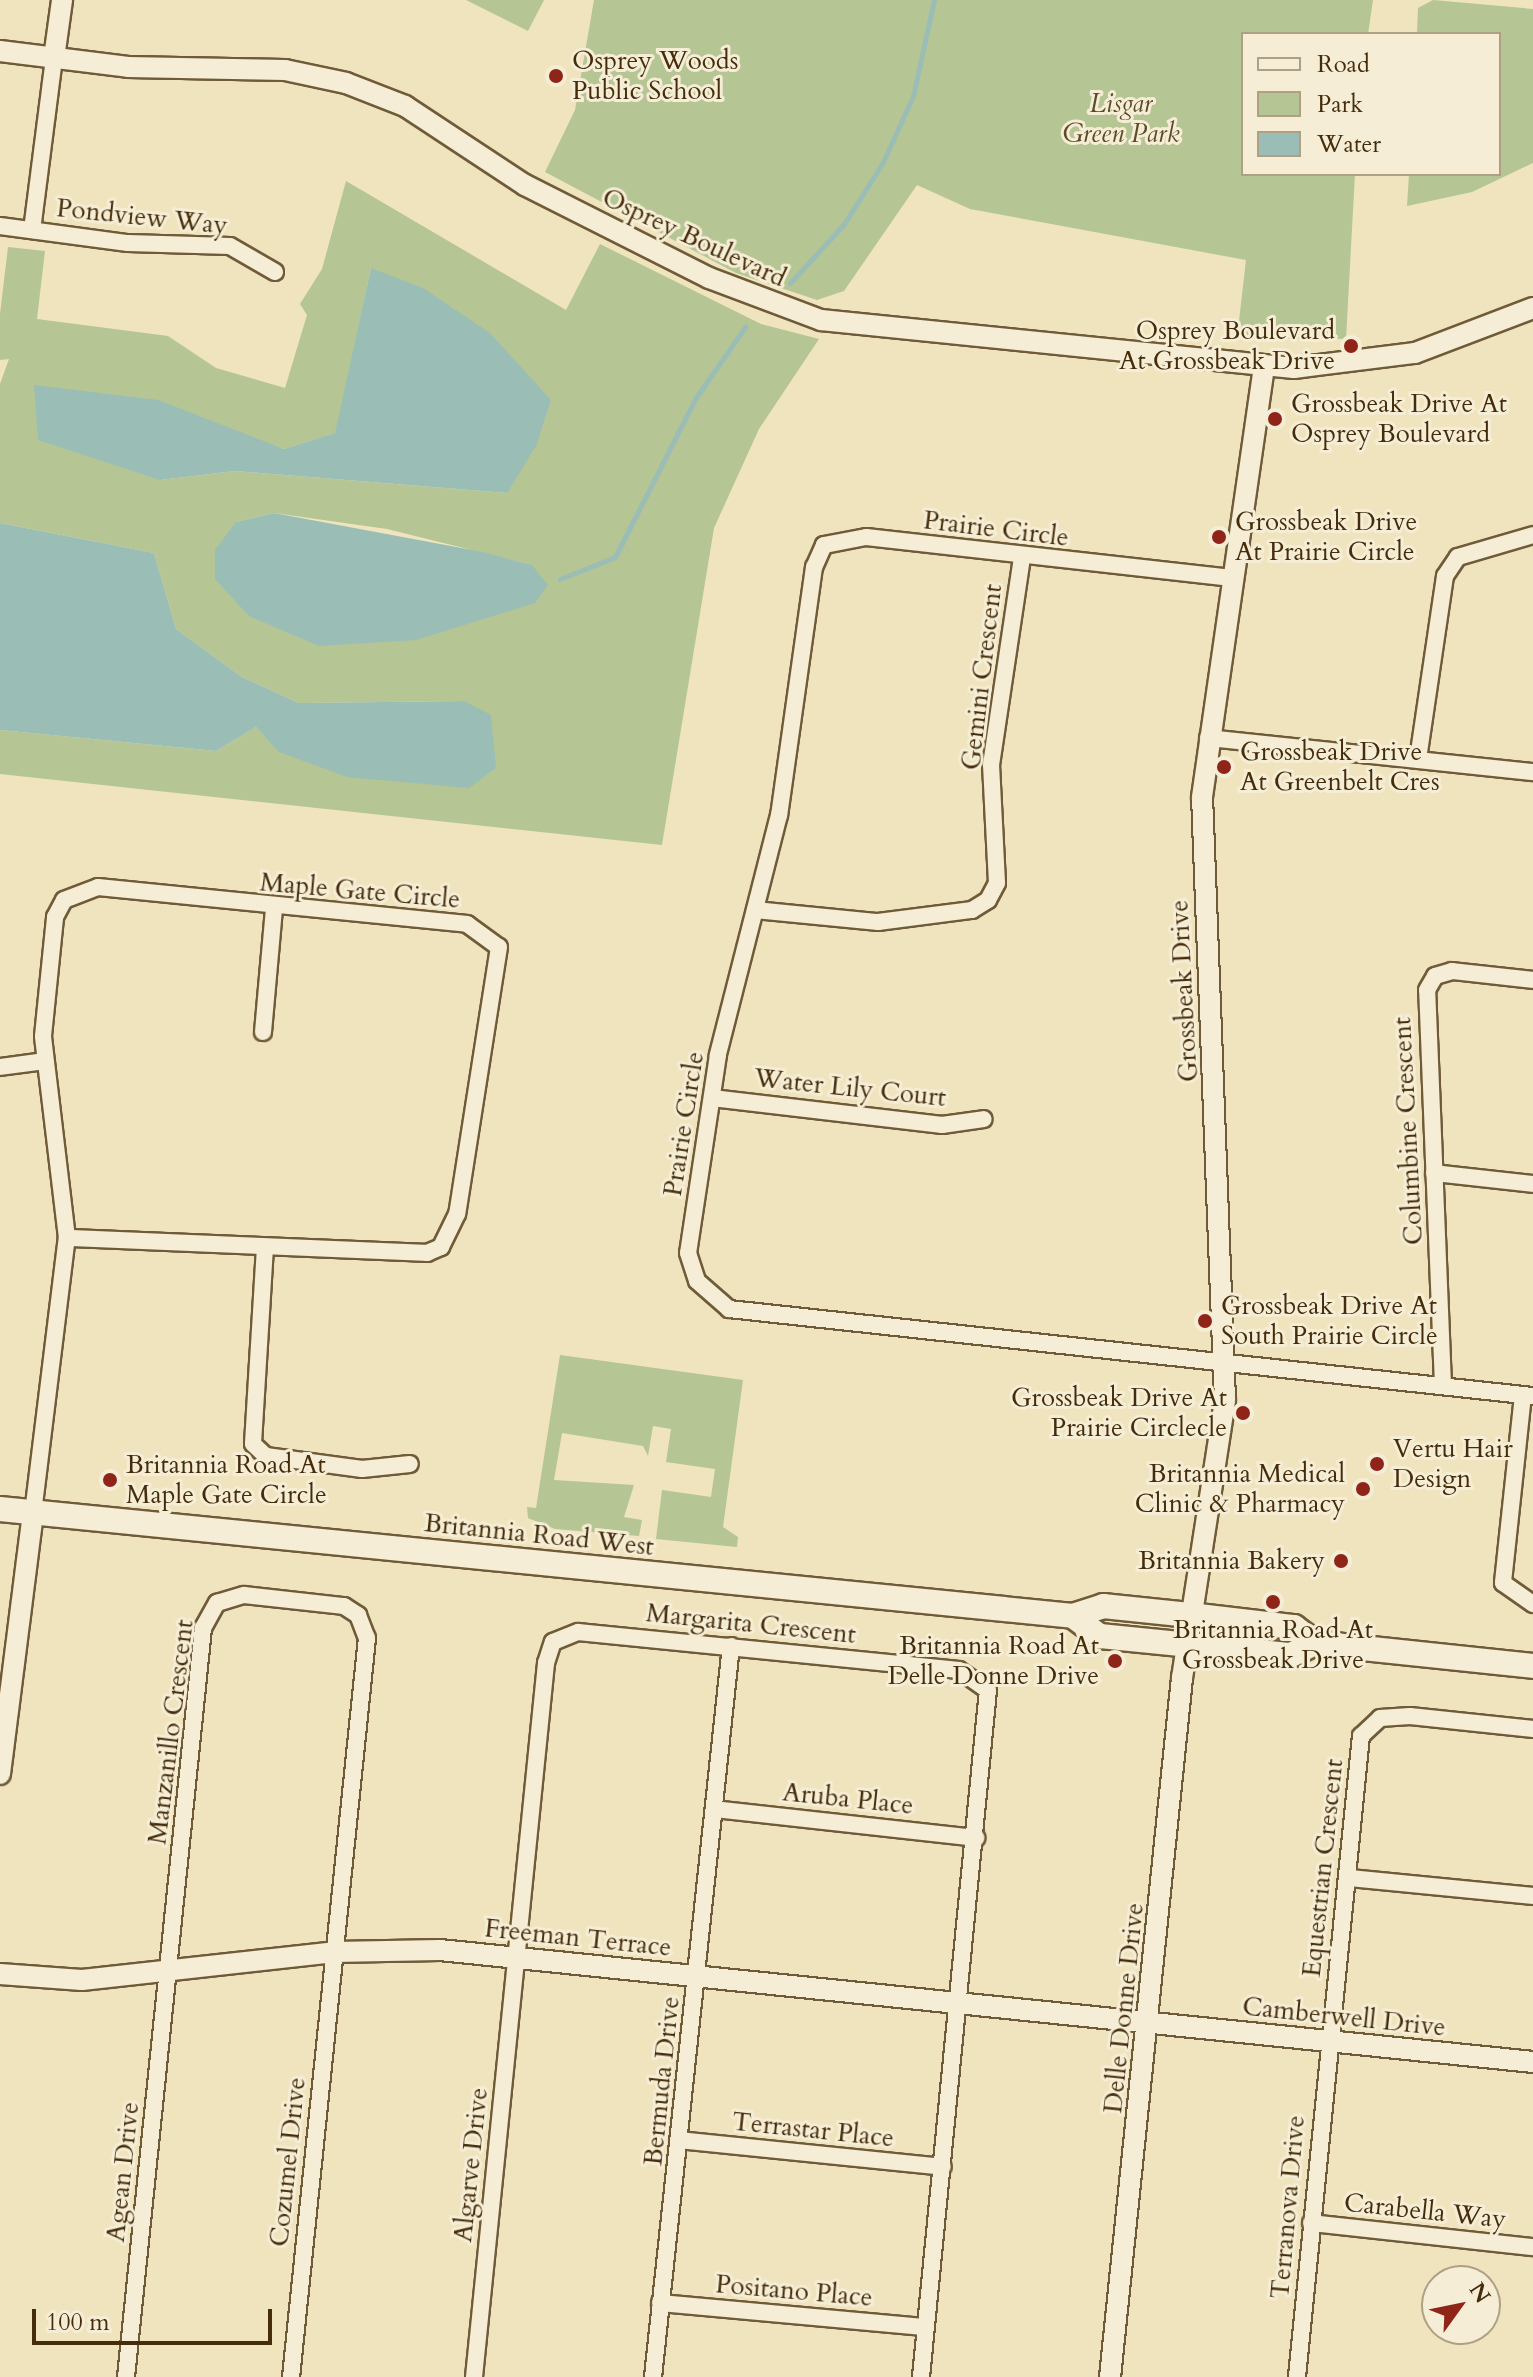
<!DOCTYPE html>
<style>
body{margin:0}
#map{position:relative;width:1533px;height:2377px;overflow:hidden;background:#efe4be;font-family:Cardo,serif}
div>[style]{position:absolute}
.green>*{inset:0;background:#b5c594}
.water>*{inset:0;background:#9abeb6}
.stream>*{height:5px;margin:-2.5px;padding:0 2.5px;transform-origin:2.5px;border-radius:2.5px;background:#9abeb6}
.roads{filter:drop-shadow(2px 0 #705b38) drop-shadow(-2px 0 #705b38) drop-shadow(0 2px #705b38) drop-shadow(0 -2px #705b38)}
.minor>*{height:16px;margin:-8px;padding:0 8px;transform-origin:8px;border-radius:8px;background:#f5edd5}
.tertiary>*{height:20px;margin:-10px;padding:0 10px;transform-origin:10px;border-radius:10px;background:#f5edd5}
.secondary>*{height:24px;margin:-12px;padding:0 12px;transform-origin:12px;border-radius:12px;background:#f5edd5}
.dots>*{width:22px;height:22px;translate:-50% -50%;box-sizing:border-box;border:4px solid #f5edd5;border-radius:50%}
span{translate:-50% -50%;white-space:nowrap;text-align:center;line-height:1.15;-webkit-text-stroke:6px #f5edd5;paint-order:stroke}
.poi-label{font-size:26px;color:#452d0b}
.left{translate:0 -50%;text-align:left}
.right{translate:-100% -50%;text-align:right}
.park-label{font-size:26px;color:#5b4b26;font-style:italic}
.street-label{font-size:26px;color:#452d0b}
.legend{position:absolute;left:1241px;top:32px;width:260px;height:144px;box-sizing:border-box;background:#f5edd5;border:2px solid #afa084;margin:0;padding:10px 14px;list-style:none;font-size:24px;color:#452d0b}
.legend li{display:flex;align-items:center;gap:16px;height:40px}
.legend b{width:40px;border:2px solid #afa084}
.north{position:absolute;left:1421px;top:2265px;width:80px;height:80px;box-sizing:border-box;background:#f5edd5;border:2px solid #afa084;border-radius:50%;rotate:57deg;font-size:22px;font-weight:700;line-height:32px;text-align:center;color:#452d0b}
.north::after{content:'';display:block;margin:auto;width:28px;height:36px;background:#8f2418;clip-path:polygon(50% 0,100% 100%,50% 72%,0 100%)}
.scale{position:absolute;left:32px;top:2309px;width:240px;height:36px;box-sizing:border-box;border:4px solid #452d0b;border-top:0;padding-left:10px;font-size:24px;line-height:28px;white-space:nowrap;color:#452d0b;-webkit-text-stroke:6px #f5edd5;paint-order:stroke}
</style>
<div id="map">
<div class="green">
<div style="clip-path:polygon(466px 0,544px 0,528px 31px)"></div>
<div style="clip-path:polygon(594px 0,1373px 0,1368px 34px,1243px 34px,1243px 174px,1355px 174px,1346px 339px,1237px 338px,1246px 260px,970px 209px,917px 185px,844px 291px,817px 300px,736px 273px,545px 172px,575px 110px)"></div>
<div style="clip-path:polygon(1433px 0,1533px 9px,1533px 163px,1472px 192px,1407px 206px,1409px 174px,1499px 174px,1499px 34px,1417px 34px,1418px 8px)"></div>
<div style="clip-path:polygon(evenodd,346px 181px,566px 310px,600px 244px,761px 324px,819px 339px,759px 429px,714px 528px,662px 845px,0 774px,0 730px,216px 751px,256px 727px,280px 752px,464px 701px,299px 703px,242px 677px,176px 629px,154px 553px,0 523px,0 384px,9px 359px,0 360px,0 314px,8px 247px,45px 251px,37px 319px,168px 336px,216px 368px,285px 388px,307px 315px,300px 304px,322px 269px,346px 181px,371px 268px,507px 493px,235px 471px,160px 480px,233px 431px,284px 449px,336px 433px,371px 268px,346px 181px,274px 513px,387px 529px,532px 565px,236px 522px,274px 513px)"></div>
<div style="clip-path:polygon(560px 1355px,743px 1380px,723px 1527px,738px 1537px,737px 1547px,656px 1539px,662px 1490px,711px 1497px,715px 1469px,666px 1462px,671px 1429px,653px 1426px,648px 1456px,643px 1446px,562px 1433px,554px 1480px,634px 1485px,624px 1517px,642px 1520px,639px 1536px,555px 1529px,528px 1518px,527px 1507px,536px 1508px)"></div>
</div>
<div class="water">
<div style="clip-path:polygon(371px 268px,423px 288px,490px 333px,551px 400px,536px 446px,507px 493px,235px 471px,160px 480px,38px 440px,34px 385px,158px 400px,284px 449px,335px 433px)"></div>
<div style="clip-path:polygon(274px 513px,483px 552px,532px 565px,548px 585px,535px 603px,416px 640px,319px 646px,249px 616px,215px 579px,215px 550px,236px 522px)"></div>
<div style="clip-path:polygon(0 523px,154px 553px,176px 629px,242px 677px,299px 703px,464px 701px,491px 715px,496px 768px,469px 788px,347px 777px,279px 752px,256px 727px,216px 751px,0 730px)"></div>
</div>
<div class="stream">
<div style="left:790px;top:283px;width:80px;rotate:-47.5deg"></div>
<div style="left:844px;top:224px;width:73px;rotate:-57.8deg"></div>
<div style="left:883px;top:162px;width:72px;rotate:-65.6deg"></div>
<div style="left:913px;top:96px;width:98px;rotate:-77.7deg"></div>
<div style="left:560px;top:579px;width:59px;rotate:-21.8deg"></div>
<div style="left:615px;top:557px;width:177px;rotate:-63.1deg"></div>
<div style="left:695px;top:399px;width:88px;rotate:-55.2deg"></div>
</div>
<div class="roads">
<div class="minor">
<div style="left:0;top:226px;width:129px;rotate:7.6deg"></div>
<div style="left:128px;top:243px;width:102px;rotate:1.7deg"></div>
<div style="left:230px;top:246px;width:52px;rotate:30deg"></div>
<div style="left:32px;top:230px;width:173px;rotate:-82.7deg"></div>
<div style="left:1232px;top:578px;width:368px;rotate:-173.6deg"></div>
<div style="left:866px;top:537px;width:43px;rotate:169.2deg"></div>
<div style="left:824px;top:545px;width:24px;rotate:114deg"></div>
<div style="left:814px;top:567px;width:250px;rotate:98deg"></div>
<div style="left:779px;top:815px;width:248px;rotate:104.3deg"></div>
<div style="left:718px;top:1055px;width:200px;rotate:98.6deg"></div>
<div style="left:688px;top:1253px;width:29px;rotate:72deg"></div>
<div style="left:697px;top:1281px;width:43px;rotate:41.2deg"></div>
<div style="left:729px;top:1309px;width:809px;rotate:6.18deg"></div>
<div style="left:1208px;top:738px;width:327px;rotate:6deg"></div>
<div style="left:1418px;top:759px;width:185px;rotate:-81.6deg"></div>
<div style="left:1445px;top:576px;width:23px;rotate:-56deg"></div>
<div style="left:1458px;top:557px;width:78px;rotate:-16.3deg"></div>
<div style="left:755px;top:910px;width:124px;rotate:5.6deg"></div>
<div style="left:878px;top:922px;width:95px;rotate:-7.3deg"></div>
<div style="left:972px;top:910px;width:19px;rotate:-32deg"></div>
<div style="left:988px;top:900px;width:19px;rotate:-62deg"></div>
<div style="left:997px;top:883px;width:118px;rotate:-92.9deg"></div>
<div style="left:991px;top:765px;width:210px;rotate:-81.5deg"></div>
<div style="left:263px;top:1032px;width:124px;rotate:-84.9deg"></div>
<div style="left:0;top:1067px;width:45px;rotate:-7.6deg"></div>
<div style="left:712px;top:1098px;width:232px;rotate:6.7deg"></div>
<div style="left:942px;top:1125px;width:42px;rotate:-8.1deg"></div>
<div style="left:1434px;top:1173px;width:100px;rotate:6.3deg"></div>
<div style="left:265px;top:1247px;width:197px;rotate:93.5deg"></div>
<div style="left:253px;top:1444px;width:18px;rotate:43deg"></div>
<div style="left:266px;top:1456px;width:97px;rotate:7.7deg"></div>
<div style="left:362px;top:1469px;width:48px;rotate:-5.9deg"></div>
<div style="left:1443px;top:1385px;width:395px;rotate:-92.3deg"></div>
<div style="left:1427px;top:990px;width:16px;rotate:-60deg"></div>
<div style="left:1435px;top:976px;width:18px;rotate:-16deg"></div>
<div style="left:1452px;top:971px;width:81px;rotate:6.3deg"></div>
<div style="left:1523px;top:1395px;width:189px;rotate:96.1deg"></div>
<div style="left:1503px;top:1583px;width:37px;rotate:35deg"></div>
<div style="left:33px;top:1513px;width:277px;rotate:-83deg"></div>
<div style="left:67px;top:1238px;width:203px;rotate:-96.8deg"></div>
<div style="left:43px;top:1036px;width:120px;rotate:-84.2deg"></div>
<div style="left:55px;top:917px;width:19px;rotate:-62deg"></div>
<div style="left:64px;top:900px;width:36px;rotate:-21deg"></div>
<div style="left:98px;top:887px;width:371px;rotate:5.7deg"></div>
<div style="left:467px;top:924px;width:39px;rotate:36deg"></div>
<div style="left:499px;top:947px;width:270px;rotate:98.9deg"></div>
<div style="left:457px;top:1214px;width:37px;rotate:116deg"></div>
<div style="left:441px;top:1247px;width:15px;rotate:157deg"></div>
<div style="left:427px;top:1253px;width:360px;rotate:-177.6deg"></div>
<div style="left:714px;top:1809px;width:264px;rotate:6.3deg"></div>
<div style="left:1350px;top:1878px;width:184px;rotate:5.6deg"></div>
<div style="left:679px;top:2140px;width:265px;rotate:5.8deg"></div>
<div style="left:1311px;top:2223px;width:223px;rotate:6.2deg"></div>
<div style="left:660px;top:2303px;width:265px;rotate:5.2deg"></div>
<div style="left:126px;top:2377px;width:753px;rotate:-84.13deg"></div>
<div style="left:203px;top:1628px;width:29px;rotate:-61deg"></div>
<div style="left:217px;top:1603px;width:28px;rotate:-17deg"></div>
<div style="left:244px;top:1595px;width:101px;rotate:6.3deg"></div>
<div style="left:344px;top:1606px;width:17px;rotate:33deg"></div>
<div style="left:358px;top:1615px;width:25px;rotate:69deg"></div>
<div style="left:367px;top:1638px;width:743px;rotate:95.87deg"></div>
<div style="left:474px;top:2377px;width:718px;rotate:-84.24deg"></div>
<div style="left:546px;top:1663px;width:22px;rotate:-72deg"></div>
<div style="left:553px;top:1642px;width:27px;rotate:-22deg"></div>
<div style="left:578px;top:1632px;width:383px;rotate:5.7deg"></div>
<div style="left:959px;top:1670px;width:35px;rotate:35deg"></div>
<div style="left:988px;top:1690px;width:690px;rotate:95.57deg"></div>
<div style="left:653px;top:2377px;width:735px;rotate:-83.91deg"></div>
<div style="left:1297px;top:2377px;width:644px;rotate:-84.3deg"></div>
<div style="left:1361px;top:1736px;width:26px;rotate:-43deg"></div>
<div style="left:1380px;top:1718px;width:30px;rotate:-4deg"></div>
<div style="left:1410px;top:1716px;width:124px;rotate:6deg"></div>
</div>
<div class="tertiary">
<div style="left:0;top:51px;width:129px;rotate:7.1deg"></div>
<div style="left:128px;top:67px;width:157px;rotate:1.1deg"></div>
<div style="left:285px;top:70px;width:62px;rotate:12deg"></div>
<div style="left:346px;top:83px;width:63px;rotate:21.3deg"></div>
<div style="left:405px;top:106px;width:144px;rotate:33.4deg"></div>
<div style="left:525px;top:185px;width:206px;rotate:26.8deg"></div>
<div style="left:709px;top:278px;width:120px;rotate:20.6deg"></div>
<div style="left:821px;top:320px;width:475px;rotate:5.8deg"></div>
<div style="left:1294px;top:368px;width:122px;rotate:-7.1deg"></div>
<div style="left:1415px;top:353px;width:126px;rotate:-20.9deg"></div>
<div style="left:54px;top:58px;width:59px;rotate:-82.1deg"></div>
<div style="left:0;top:1774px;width:263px;rotate:-82.8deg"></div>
<div style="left:0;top:1974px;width:82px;rotate:4.2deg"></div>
<div style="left:82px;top:1980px;width:254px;rotate:-6.3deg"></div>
<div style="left:334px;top:1952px;width:106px;rotate:-1.1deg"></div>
<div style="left:440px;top:1950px;width:1099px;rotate:5.85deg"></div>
<div style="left:1110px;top:2377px;width:703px;rotate:-84.12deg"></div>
<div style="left:1182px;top:1678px;width:281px;rotate:-81.2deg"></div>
<div style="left:1225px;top:1400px;width:603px;rotate:-92.18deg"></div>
<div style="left:1202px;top:797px;width:434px;rotate:-81.8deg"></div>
</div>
<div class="secondary">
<div style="left:0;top:1509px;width:1078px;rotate:5.69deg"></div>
<div style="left:1073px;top:1616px;width:32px;rotate:-18deg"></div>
<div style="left:1103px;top:1606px;width:87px;rotate:5.9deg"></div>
<div style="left:1190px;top:1615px;width:105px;rotate:6.6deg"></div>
<div style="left:1294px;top:1627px;width:26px;rotate:37deg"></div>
<div style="left:1073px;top:1616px;width:34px;rotate:37deg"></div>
<div style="left:1100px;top:1636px;width:192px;rotate:5.7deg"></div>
<div style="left:1291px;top:1655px;width:27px;rotate:-27deg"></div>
<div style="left:1315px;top:1643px;width:219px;rotate:6deg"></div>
</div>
</div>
<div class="dots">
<div style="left:556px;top:76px;background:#8f2418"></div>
<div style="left:1351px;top:346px;background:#8f2418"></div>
<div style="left:1275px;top:419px;background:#8f2418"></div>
<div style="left:1219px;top:537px;background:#8f2418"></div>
<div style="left:1224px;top:767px;background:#8f2418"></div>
<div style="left:1205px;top:1321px;background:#8f2418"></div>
<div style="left:1243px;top:1413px;background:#8f2418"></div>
<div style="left:1377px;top:1464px;background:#8f2418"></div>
<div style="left:110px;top:1480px;background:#8f2418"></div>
<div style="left:1363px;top:1489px;background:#8f2418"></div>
<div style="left:1341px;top:1561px;background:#8f2418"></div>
<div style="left:1273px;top:1602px;background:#8f2418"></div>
<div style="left:1115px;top:1661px;background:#8f2418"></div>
</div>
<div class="poi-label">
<span class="left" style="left:572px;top:76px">Osprey Woods<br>Public School</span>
<span class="right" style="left:1335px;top:346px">Osprey Boulevard<br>At Grossbeak Drive</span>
<span class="left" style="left:1291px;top:419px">Grossbeak Drive At<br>Osprey Boulevard</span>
<span class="left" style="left:1235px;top:537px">Grossbeak Drive<br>At Prairie Circle</span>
<span class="left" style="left:1240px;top:767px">Grossbeak Drive<br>At Greenbelt Cres</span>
<span class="left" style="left:1221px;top:1321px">Grossbeak Drive At<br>South Prairie Circle</span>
<span class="right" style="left:1227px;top:1413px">Grossbeak Drive At<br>Prairie Circlecle</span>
<span class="left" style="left:1393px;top:1464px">Vertu Hair<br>Design</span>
<span class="left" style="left:126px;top:1480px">Britannia Road At<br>Maple Gate Circle</span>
<span class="right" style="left:1345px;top:1489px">Britannia Medical<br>Clinic &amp; Pharmacy</span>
<span class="right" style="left:1325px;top:1561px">Britannia Bakery</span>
<span style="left:1273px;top:1645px">Britannia Road At<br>Grossbeak Drive</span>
<span class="right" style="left:1099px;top:1661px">Britannia Road At<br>Delle Donne Drive</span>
</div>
<div class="park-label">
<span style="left:1121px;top:119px">Lisgar<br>Green Park</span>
</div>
<div class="street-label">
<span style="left:142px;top:217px;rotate:6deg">Pondview Way</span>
<span style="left:694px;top:238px;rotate:25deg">Osprey Boulevard</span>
<span style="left:996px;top:529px;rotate:7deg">Prairie Circle</span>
<span style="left:982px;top:677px;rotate:-83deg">Gemini Crescent</span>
<span style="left:360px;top:891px;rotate:5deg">Maple Gate Circle</span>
<span style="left:1184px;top:991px;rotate:-93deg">Grossbeak Drive</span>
<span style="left:850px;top:1088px;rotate:6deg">Water Lily Court</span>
<span style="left:684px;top:1124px;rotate:-81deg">Prairie Circle</span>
<span style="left:1408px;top:1131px;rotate:-93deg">Columbine Crescent</span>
<span style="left:539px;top:1535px;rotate:6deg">Britannia Road West</span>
<span style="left:751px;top:1624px;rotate:6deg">Margarita Crescent</span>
<span style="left:171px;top:1732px;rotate:-83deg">Manzanillo Crescent</span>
<span style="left:848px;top:1799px;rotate:6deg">Aruba Place</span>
<span style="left:1323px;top:1868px;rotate:-84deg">Equestrian Crescent</span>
<span style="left:578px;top:1938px;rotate:6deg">Freeman Terrace</span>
<span style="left:1124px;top:2008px;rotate:-84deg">Delle Donne Drive</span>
<span style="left:1344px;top:2017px;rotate:6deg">Camberwell Drive</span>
<span style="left:662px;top:2081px;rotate:-84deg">Bermuda Drive</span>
<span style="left:813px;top:2130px;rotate:6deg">Terrastar Place</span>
<span style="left:288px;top:2162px;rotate:-84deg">Cozumel Drive</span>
<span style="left:471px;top:2165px;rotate:-84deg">Algarve Drive</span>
<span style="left:123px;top:2172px;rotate:-84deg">Agean Drive</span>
<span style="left:1288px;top:2207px;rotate:-85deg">Terranova Drive</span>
<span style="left:1425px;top:2211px;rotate:6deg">Carabella Way</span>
<span style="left:794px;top:2291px;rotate:5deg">Positano Place</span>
</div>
<ul class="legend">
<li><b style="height:10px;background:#f5edd5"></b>Road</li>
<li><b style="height:22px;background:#b5c594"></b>Park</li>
<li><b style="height:22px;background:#9abeb6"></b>Water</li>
</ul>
<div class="north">N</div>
<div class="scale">100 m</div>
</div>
